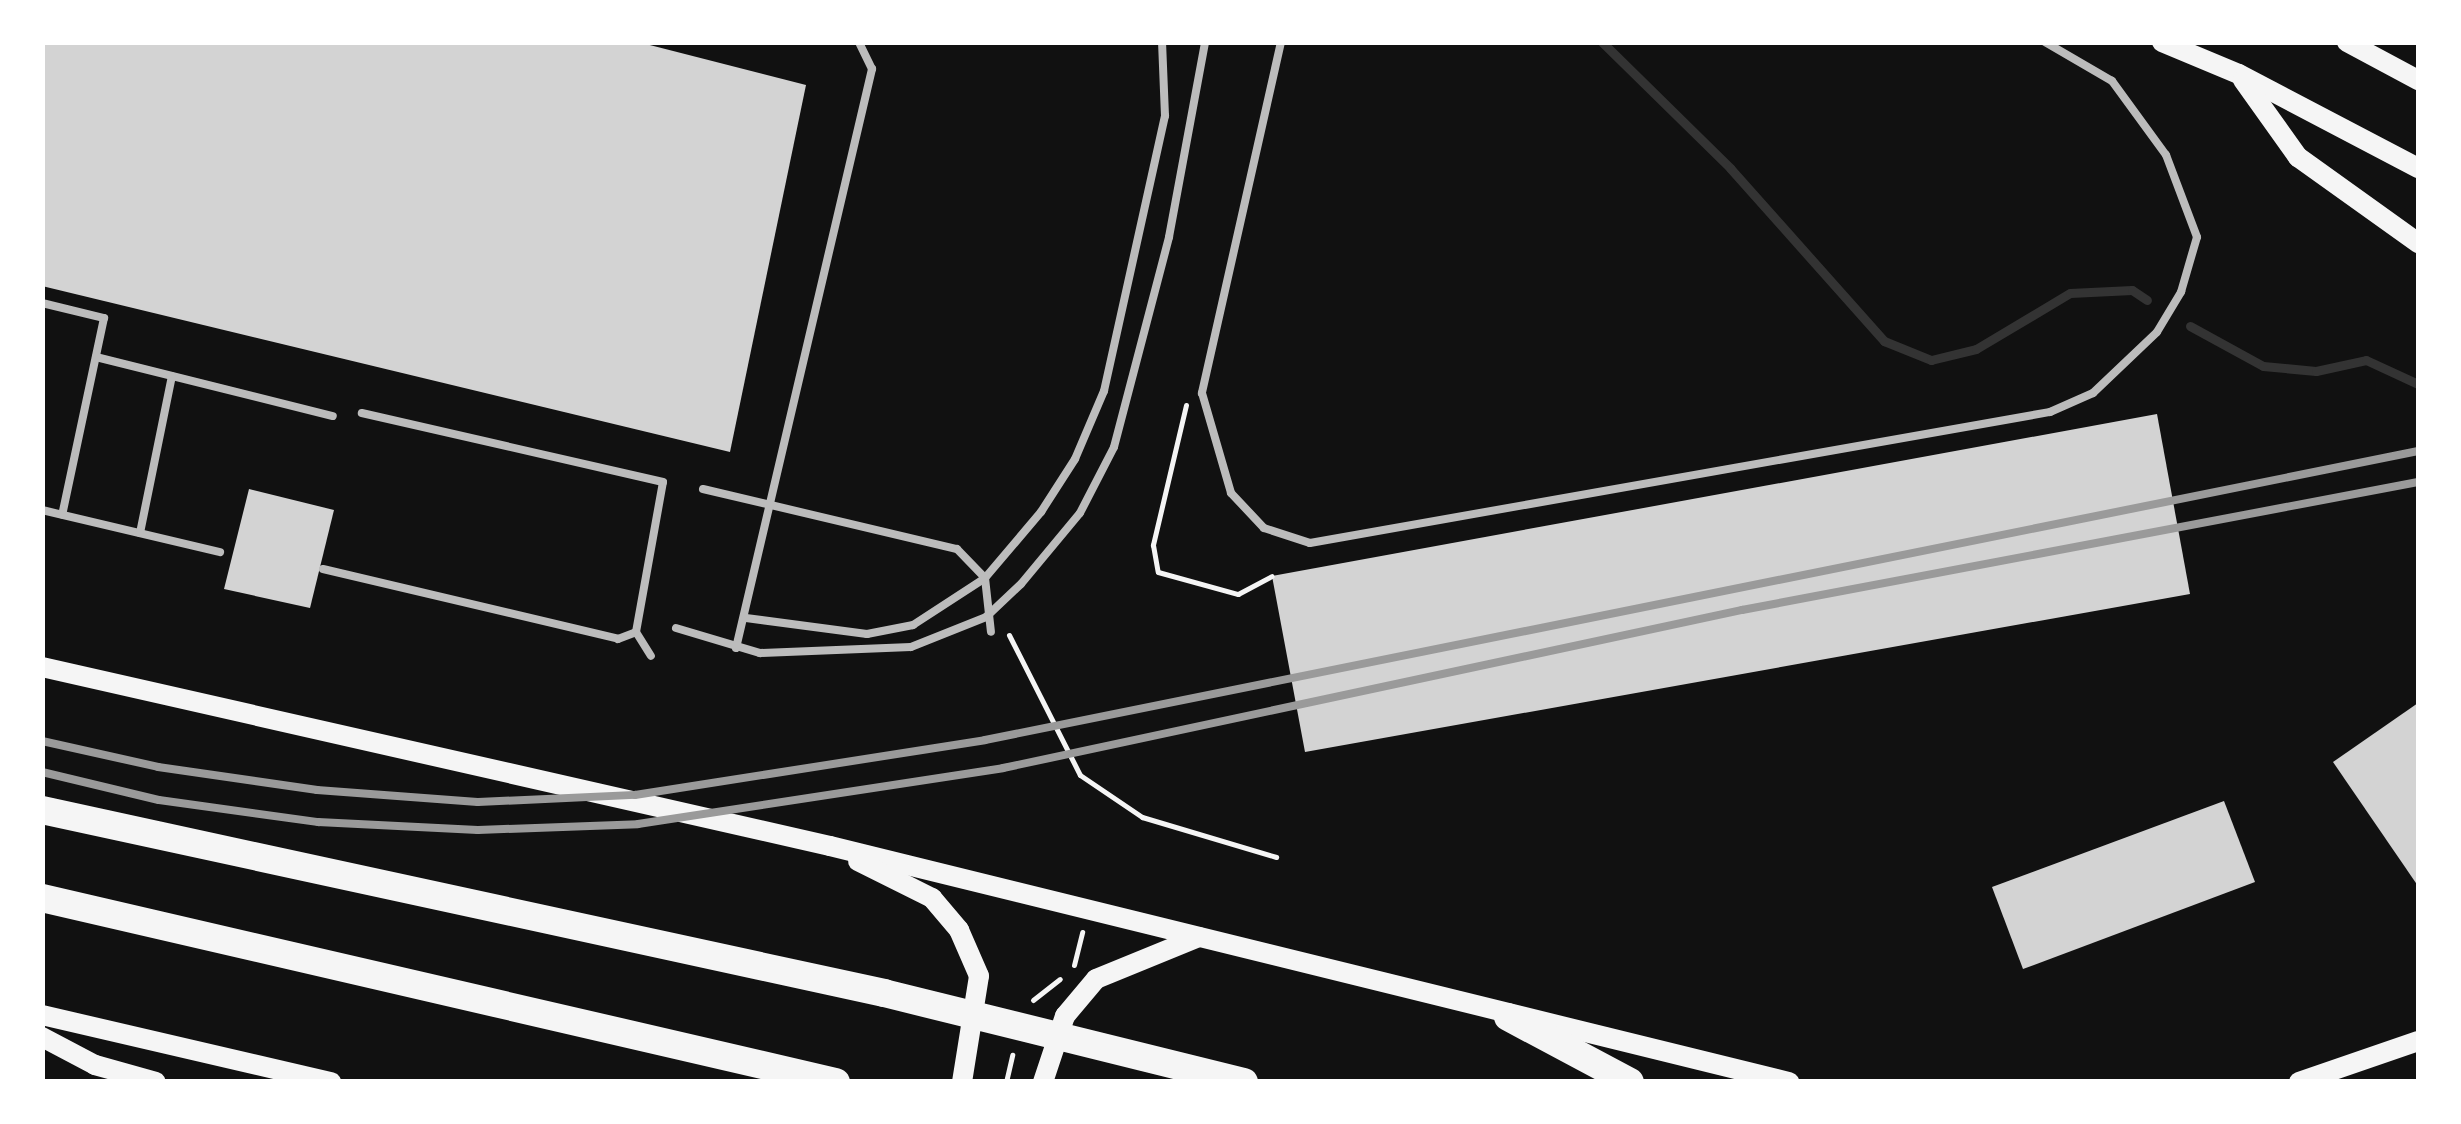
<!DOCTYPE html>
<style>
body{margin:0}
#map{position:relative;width:2461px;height:1124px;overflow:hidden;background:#111;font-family:Roboto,sans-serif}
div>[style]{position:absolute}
.stream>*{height:9px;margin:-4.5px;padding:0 4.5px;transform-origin:4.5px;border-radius:4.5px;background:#333}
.building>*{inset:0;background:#d3d3d3}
.path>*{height:5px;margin:-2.5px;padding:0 2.5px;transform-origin:2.5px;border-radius:2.5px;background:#f5f5f5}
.service>*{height:8px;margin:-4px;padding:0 4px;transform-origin:4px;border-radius:4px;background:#bcbcbc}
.secondary>*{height:20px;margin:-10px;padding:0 10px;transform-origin:10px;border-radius:10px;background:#f5f5f5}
.motorway>*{height:28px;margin:-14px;padding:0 14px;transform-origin:14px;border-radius:14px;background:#f5f5f5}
.rail>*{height:8px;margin:-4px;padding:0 4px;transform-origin:4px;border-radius:4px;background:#9a9a9a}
span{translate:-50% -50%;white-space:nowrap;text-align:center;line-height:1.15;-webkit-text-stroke:10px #fff;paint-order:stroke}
.frame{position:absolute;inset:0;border:45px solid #fff;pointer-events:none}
</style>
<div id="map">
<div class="stream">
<div style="left:1602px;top:42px;width:180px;rotate:44.5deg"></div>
<div style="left:1730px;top:168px;width:232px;rotate:48.3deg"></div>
<div style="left:1884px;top:341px;width:51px;rotate:22deg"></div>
<div style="left:1931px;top:360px;width:46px;rotate:-13.7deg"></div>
<div style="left:1976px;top:349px;width:109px;rotate:-30.8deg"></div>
<div style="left:2070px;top:293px;width:62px;rotate:-2.8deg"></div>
<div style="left:2132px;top:290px;width:18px;rotate:34deg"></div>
<div style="left:2190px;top:326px;width:83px;rotate:28.7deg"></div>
<div style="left:2263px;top:366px;width:53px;rotate:5.4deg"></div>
<div style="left:2316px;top:371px;width:51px;rotate:-12.4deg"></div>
<div style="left:2366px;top:360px;width:57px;rotate:24.8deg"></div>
</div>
<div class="building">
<div style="clip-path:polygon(42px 42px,638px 42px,806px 85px,730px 452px,42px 286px)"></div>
<div style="clip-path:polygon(2157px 414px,2190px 594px,1305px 752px,1272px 576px)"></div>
<div style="clip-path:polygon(249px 489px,334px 510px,310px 608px,224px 589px)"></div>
<div style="clip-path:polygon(2418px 703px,2418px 886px,2333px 762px)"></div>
<div style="clip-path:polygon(2224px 801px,2255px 882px,2023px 969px,1992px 887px)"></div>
</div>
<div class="path">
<div style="left:1186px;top:405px;width:144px;rotate:103.3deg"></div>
<div style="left:1153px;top:545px;width:27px;rotate:80deg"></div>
<div style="left:1158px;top:572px;width:83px;rotate:15.4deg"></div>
<div style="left:1238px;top:594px;width:38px;rotate:-28deg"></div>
<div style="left:1009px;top:635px;width:157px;rotate:63.1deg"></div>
<div style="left:1080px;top:775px;width:75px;rotate:34.1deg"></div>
<div style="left:1142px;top:817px;width:140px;rotate:16.6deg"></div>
<div style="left:1074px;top:965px;width:34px;rotate:-76deg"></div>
<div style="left:1033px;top:1000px;width:34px;rotate:-38deg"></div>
<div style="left:1006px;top:1082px;width:28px;rotate:-77deg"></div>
</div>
<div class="service">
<div style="left:1281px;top:42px;width:360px;rotate:102.7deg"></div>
<div style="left:1202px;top:393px;width:104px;rotate:73.8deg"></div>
<div style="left:1231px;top:493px;width:48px;rotate:46.7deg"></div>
<div style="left:1264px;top:528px;width:48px;rotate:18.1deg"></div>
<div style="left:1310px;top:543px;width:752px;rotate:-10.04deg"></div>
<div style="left:2050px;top:412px;width:47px;rotate:-23.8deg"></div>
<div style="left:2093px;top:393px;width:88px;rotate:-43.6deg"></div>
<div style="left:2157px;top:332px;width:47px;rotate:-59deg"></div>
<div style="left:2181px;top:292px;width:57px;rotate:-73.8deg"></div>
<div style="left:2197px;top:237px;width:88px;rotate:-110.7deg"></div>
<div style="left:2166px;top:155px;width:92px;rotate:-126.1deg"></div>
<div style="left:2112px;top:81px;width:78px;rotate:-149.8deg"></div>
<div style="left:42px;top:303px;width:64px;rotate:13.6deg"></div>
<div style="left:104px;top:318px;width:201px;rotate:102deg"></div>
<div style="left:96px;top:357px;width:244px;rotate:14deg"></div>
<div style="left:703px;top:489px;width:261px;rotate:13.3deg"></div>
<div style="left:957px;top:549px;width:40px;rotate:46deg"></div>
<div style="left:985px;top:578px;width:54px;rotate:83.7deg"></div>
<div style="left:42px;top:510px;width:183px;rotate:13.3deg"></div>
<div style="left:140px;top:533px;width:160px;rotate:-78.5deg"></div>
<div style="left:323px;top:569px;width:303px;rotate:13.3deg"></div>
<div style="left:618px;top:639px;width:19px;rotate:-21deg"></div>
<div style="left:636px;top:632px;width:152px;rotate:-79.8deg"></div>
<div style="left:663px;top:482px;width:309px;rotate:-167.1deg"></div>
<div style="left:746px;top:618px;width:122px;rotate:7.5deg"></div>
<div style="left:867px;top:634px;width:47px;rotate:-11.1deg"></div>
<div style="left:913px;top:625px;width:86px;rotate:-33.1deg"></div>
<div style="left:985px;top:578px;width:87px;rotate:-49.7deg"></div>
<div style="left:1041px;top:512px;width:63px;rotate:-57.3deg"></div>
<div style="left:1075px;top:459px;width:74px;rotate:-66.9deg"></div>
<div style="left:1104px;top:391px;width:282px;rotate:-77.5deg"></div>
<div style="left:1165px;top:116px;width:74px;rotate:-92.3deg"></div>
<div style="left:676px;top:628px;width:88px;rotate:16.6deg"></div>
<div style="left:760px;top:653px;width:151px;rotate:-2.3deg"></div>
<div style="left:911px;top:647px;width:81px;rotate:-21.8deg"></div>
<div style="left:986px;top:617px;width:48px;rotate:-43.3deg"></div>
<div style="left:1021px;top:584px;width:92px;rotate:-50.3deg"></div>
<div style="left:1080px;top:513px;width:74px;rotate:-62.7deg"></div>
<div style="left:1114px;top:447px;width:217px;rotate:-75.3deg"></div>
<div style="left:1169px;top:237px;width:198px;rotate:-79.5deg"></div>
<div style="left:636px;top:632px;width:28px;rotate:58deg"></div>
<div style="left:736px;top:648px;width:595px;rotate:-76.78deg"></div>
<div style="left:872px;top:69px;width:30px;rotate:-116deg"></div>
</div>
<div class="secondary">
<div style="left:2162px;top:42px;width:83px;rotate:22.6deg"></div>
<div style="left:2239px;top:74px;width:202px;rotate:27.7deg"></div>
<div style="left:2347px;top:42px;width:81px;rotate:28.2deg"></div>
<div style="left:2243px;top:80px;width:95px;rotate:54.5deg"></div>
<div style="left:2298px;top:157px;width:148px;rotate:35.6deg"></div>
<div style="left:42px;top:667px;width:808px;rotate:12.8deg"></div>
<div style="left:830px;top:846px;width:988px;rotate:13.83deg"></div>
<div style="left:858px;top:861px;width:83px;rotate:26.6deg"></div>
<div style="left:932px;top:898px;width:42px;rotate:49.8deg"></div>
<div style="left:959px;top:930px;width:50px;rotate:66.5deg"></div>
<div style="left:979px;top:976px;width:107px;rotate:99.1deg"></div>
<div style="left:42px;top:1015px;width:297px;rotate:13.1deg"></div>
<div style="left:42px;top:1037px;width:60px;rotate:27.8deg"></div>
<div style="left:95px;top:1065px;width:63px;rotate:15.6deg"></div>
<div style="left:1043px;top:1082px;width:70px;rotate:-71.6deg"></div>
<div style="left:1065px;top:1016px;width:48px;rotate:-50deg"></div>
<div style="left:1096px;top:979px;width:111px;rotate:-22.2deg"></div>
<div style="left:2299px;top:1082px;width:126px;rotate:-19deg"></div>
</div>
<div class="motorway">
<div style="left:42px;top:810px;width:862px;rotate:12.26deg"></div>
<div style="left:884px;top:993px;width:371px;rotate:13.9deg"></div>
<div style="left:42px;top:898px;width:815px;rotate:13.05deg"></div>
<div style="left:1508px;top:1017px;width:138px;rotate:28deg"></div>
</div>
<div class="rail">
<div style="left:42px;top:741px;width:119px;rotate:12.6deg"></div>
<div style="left:158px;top:767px;width:161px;rotate:8.2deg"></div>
<div style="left:317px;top:790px;width:161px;rotate:4.3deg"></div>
<div style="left:478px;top:802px;width:157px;rotate:-2.6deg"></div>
<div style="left:635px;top:795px;width:354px;rotate:-8.9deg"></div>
<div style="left:985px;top:740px;width:1462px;rotate:-11.4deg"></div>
<div style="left:42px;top:772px;width:120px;rotate:13.5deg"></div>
<div style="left:159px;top:800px;width:161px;rotate:7.9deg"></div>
<div style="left:318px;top:822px;width:160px;rotate:2.9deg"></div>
<div style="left:478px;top:830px;width:160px;rotate:-2.1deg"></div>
<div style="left:638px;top:824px;width:369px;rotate:-8.7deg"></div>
<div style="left:1003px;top:768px;width:756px;rotate:-12.07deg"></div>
<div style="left:1742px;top:610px;width:688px;rotate:-10.72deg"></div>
</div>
<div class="frame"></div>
</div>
